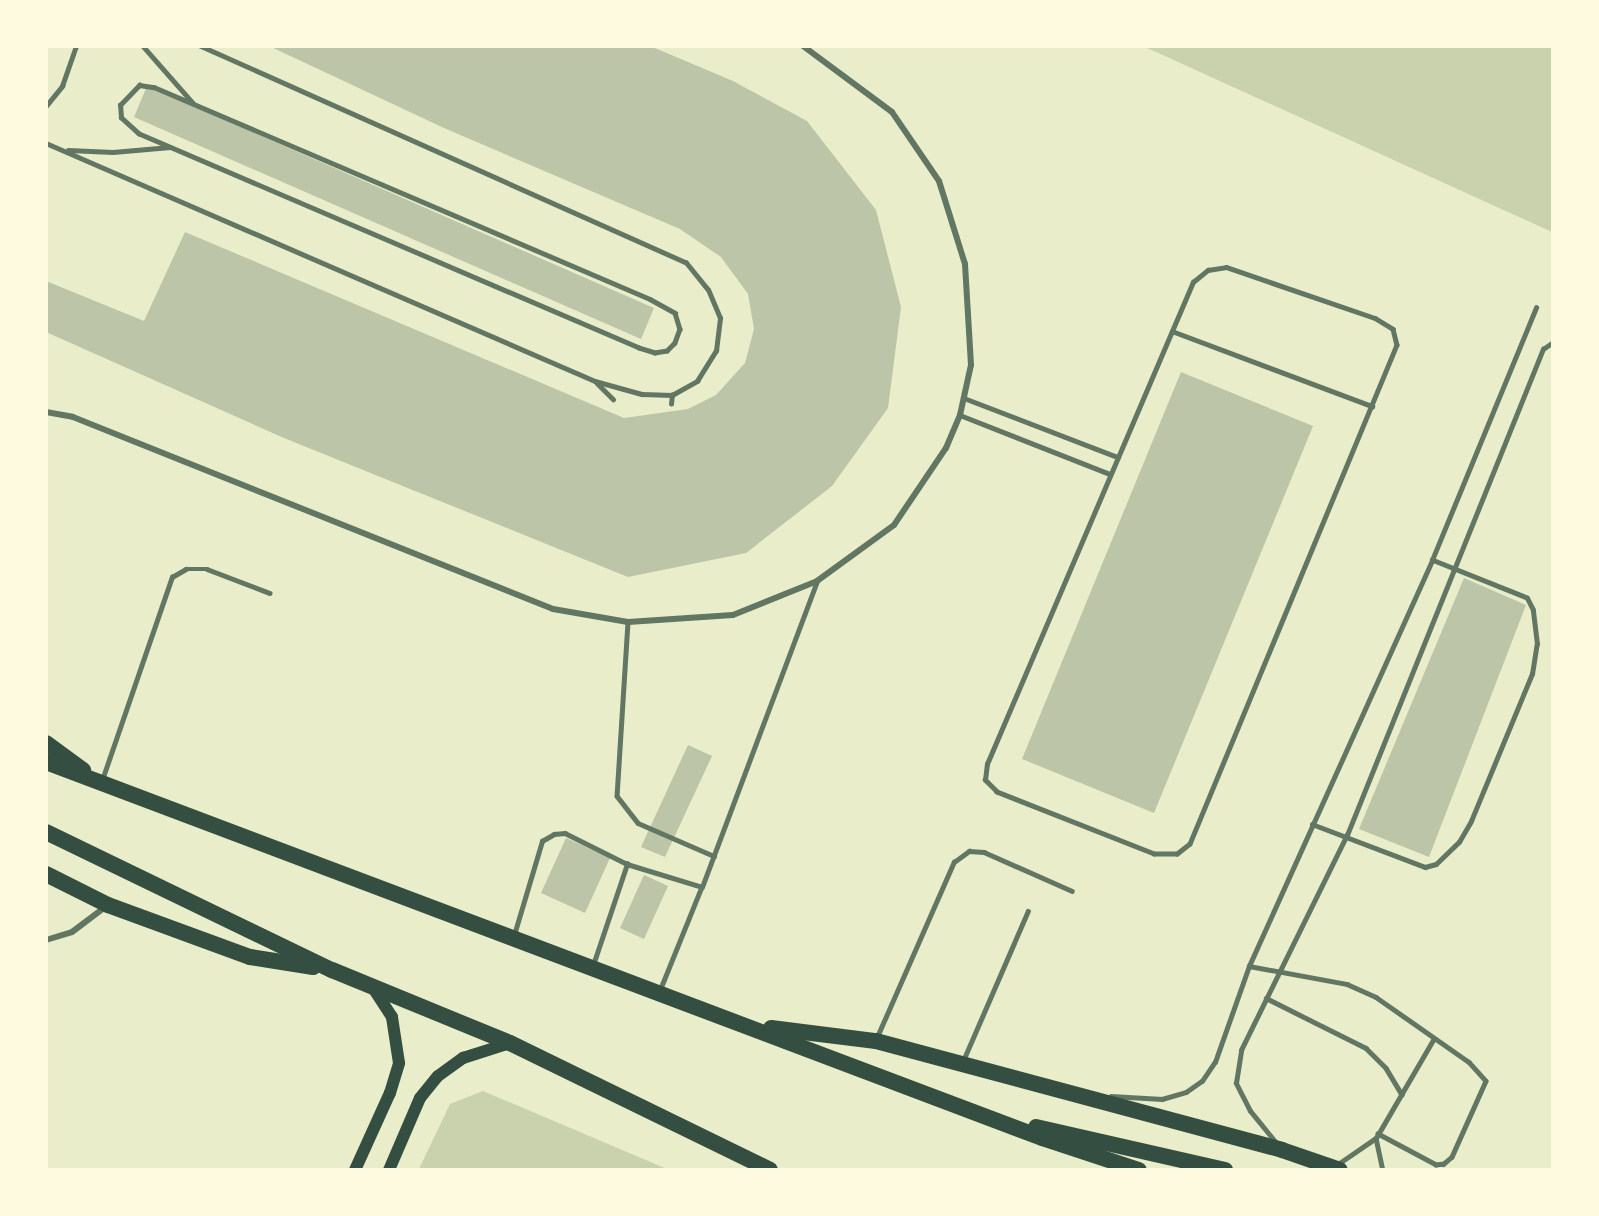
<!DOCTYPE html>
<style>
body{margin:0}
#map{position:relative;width:1599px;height:1216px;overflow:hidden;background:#e9edc9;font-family:"Open Sans",sans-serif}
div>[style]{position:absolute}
.green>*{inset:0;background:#cad2ad}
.building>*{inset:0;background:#bcc5a7}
.service>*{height:4.5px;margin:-2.25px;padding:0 2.25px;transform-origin:2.25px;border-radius:2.25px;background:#617663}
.minor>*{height:6px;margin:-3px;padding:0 3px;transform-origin:3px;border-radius:3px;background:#617663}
.secondary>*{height:12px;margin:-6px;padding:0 6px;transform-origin:6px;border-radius:6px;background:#344e41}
.trunk>*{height:16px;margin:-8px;padding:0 8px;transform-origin:8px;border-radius:8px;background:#344e41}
span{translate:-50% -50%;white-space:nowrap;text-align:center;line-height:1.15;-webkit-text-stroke:6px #fefae0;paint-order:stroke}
.frame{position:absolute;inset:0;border:48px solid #fefae0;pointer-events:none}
</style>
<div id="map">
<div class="green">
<div style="clip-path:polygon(1145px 47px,1552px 47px,1552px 232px)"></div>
<div style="clip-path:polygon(483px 1091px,667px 1169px,419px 1169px,450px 1104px)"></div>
</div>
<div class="building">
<div style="clip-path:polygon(269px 46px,650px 46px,733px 81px,807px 121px,876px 210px,901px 307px,888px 408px,832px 486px,746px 553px,628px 577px,284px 438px,46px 332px,46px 281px,144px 321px,185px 232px,624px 418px,688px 409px,716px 395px,745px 363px,754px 329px,748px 294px,721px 257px,680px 229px,444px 128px)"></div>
<div style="clip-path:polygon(147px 86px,654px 308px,641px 339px,134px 117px)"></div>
<div style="clip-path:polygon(1181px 372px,1313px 426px,1154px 813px,1022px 759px)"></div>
<div style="clip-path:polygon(1464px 578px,1526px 605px,1429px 857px,1359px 829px)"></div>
<div style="clip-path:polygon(688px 745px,712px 756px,665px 857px,641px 847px)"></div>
<div style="clip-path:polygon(566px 838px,610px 858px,585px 913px,541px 893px)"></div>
<div style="clip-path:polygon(644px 875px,668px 886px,644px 939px,620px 928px)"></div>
</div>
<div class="service">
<div style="left:143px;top:46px;width:76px;rotate:48.7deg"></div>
<div style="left:139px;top:85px;width:15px;rotate:8deg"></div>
<div style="left:154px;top:87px;width:539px;rotate:23.14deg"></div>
<div style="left:650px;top:299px;width:29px;rotate:29deg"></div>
<div style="left:675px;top:313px;width:17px;rotate:73deg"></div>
<div style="left:680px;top:329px;width:15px;rotate:110deg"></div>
<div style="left:675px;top:343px;width:11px;rotate:135deg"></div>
<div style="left:667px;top:351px;width:12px;rotate:171deg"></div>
<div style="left:655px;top:353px;width:17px;rotate:-163deg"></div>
<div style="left:639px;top:348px;width:544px;rotate:-156.83deg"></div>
<div style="left:139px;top:134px;width:24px;rotate:-138deg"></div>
<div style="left:121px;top:118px;width:13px;rotate:-94deg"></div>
<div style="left:120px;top:105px;width:28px;rotate:-46deg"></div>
<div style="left:46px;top:106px;width:26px;rotate:-51deg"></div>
<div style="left:62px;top:86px;width:42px;rotate:-70.7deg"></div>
<div style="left:46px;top:143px;width:598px;rotate:23.44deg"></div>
<div style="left:595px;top:381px;width:49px;rotate:15.5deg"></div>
<div style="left:642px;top:394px;width:30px;rotate:2deg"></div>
<div style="left:672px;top:395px;width:29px;rotate:-29deg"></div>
<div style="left:697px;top:381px;width:36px;rotate:-58deg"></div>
<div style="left:716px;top:351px;width:33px;rotate:-83deg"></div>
<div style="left:720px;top:318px;width:30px;rotate:-113deg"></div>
<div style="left:708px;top:290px;width:35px;rotate:-129deg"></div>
<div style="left:686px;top:263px;width:532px;rotate:-155.94deg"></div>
<div style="left:68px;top:150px;width:45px;rotate:2.5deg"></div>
<div style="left:113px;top:152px;width:57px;rotate:-5deg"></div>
<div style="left:1226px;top:267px;width:157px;rotate:18.9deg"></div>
<div style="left:1375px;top:318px;width:21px;rotate:31deg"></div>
<div style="left:1393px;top:329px;width:16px;rotate:76deg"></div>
<div style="left:1397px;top:345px;width:540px;rotate:112.53deg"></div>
<div style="left:1190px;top:844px;width:16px;rotate:142deg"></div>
<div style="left:1177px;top:854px;width:23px;rotate:180deg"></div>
<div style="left:1154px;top:854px;width:169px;rotate:-158.5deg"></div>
<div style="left:997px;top:792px;width:17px;rotate:-135deg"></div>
<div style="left:985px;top:780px;width:16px;rotate:-83deg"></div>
<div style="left:987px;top:764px;width:524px;rotate:-66.86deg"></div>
<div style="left:1193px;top:282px;width:19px;rotate:-39deg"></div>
<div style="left:1208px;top:270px;width:18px;rotate:-9deg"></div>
<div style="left:1172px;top:331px;width:214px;rotate:20.6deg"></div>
<div style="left:597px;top:383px;width:23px;rotate:45deg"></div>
<div style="left:964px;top:398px;width:165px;rotate:21deg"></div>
<div style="left:671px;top:404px;width:9px;rotate:-84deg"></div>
<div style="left:960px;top:415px;width:161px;rotate:21.5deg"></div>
<div style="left:628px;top:622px;width:174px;rotate:93.6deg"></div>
<div style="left:617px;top:796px;width:34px;rotate:52deg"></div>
<div style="left:638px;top:823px;width:83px;rotate:23.5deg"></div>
<div style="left:102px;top:780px;width:215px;rotate:-71deg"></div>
<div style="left:172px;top:577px;width:16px;rotate:-30deg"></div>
<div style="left:186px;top:569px;width:21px"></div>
<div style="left:207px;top:569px;width:67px;rotate:20.9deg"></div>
<div style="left:1312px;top:824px;width:121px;rotate:20.8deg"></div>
<div style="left:1425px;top:867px;width:11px;rotate:-15deg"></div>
<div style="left:1436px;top:864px;width:32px;rotate:-44deg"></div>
<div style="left:1459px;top:842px;width:24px;rotate:-60deg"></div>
<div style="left:1471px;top:821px;width:159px;rotate:-67.5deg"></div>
<div style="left:1532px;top:674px;width:30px;rotate:-81deg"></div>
<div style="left:1537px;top:644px;width:34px;rotate:-97deg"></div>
<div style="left:1533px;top:610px;width:13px;rotate:-117deg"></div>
<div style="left:1527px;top:598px;width:102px;rotate:-158.2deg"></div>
<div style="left:702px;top:887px;width:327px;rotate:-69.4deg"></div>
<div style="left:514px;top:935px;width:98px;rotate:-73.4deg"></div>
<div style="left:542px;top:841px;width:14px;rotate:-30deg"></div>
<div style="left:554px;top:834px;width:11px;rotate:-5deg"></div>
<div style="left:565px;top:833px;width:69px;rotate:26.6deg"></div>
<div style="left:593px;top:965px;width:107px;rotate:-71.4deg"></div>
<div style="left:627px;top:864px;width:78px;rotate:17deg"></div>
<div style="left:702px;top:887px;width:112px;rotate:112deg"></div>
<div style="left:1249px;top:966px;width:100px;rotate:10.4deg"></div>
<div style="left:1347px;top:984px;width:32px;rotate:24deg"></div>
<div style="left:1376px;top:997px;width:113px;rotate:35deg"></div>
<div style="left:1469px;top:1062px;width:25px;rotate:48deg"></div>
<div style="left:1486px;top:1081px;width:83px;rotate:114.1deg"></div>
<div style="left:1452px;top:1157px;width:11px;rotate:139deg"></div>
<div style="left:1444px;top:1164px;width:8px;rotate:173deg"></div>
<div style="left:1436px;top:1165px;width:66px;rotate:-151.9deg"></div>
<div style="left:1266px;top:998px;width:112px;rotate:26.6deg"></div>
<div style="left:1366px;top:1048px;width:28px;rotate:45deg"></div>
<div style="left:1386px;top:1068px;width:31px;rotate:59deg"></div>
<div style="left:877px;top:1037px;width:191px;rotate:-66.3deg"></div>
<div style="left:954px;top:862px;width:19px;rotate:-36deg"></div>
<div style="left:969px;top:851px;width:15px;rotate:4deg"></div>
<div style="left:984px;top:852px;width:96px;rotate:23.9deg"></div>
<div style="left:963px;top:1061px;width:163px;rotate:-66.6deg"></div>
<div style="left:1111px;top:1096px;width:51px;rotate:3.4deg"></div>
<div style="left:1162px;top:1099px;width:25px;rotate:-16deg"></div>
<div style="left:1186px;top:1092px;width:19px;rotate:-35deg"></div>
<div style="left:1202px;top:1081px;width:23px;rotate:-56deg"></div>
<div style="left:1215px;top:1062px;width:102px;rotate:-70.5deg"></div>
<div style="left:1249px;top:966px;width:445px;rotate:-65.7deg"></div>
<div style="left:1432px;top:560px;width:273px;rotate:-67.6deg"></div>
<div style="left:1376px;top:1138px;width:33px;rotate:78deg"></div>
<div style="left:1276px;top:1143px;width:41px;rotate:-129.1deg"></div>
<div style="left:1250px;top:1111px;width:31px;rotate:-117deg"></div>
<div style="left:1236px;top:1083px;width:33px;rotate:-81deg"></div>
<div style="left:1241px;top:1050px;width:240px;rotate:-63.8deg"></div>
<div style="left:1347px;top:835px;width:524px;rotate:-68.04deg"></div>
<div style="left:1543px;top:349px;width:11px;rotate:-34deg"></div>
<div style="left:1338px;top:1164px;width:46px;rotate:-34.4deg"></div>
<div style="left:1376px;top:1138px;width:113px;rotate:-59.8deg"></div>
</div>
<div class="minor">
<div style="left:46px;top:412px;width:27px;rotate:10deg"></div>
<div style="left:73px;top:417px;width:517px;rotate:21.8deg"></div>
<div style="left:553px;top:609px;width:76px;rotate:9.8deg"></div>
<div style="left:628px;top:622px;width:105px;rotate:-3.8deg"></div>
<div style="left:733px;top:615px;width:91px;rotate:-22deg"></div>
<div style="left:817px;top:581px;width:95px;rotate:-36deg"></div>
<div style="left:894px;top:525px;width:93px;rotate:-56deg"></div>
<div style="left:946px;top:448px;width:36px;rotate:-67deg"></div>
<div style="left:960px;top:415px;width:51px;rotate:-77.6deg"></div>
<div style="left:971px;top:365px;width:101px;rotate:-93.4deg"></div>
<div style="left:965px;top:264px;width:87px;rotate:-107.4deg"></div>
<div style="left:939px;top:181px;width:83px;rotate:-124.3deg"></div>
<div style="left:892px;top:112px;width:111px;rotate:-143.4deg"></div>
<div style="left:46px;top:940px;width:27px;rotate:-17deg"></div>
<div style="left:72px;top:932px;width:41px;rotate:-37.1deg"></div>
</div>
<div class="secondary">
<div style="left:355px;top:1170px;width:85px;rotate:-65.6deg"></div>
<div style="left:390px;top:1093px;width:31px;rotate:-73deg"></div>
<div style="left:399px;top:1063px;width:47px;rotate:-98.7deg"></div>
<div style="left:392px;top:1017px;width:35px;rotate:-123deg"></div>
<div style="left:389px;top:1170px;width:78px;rotate:-66.7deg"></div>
<div style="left:420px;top:1098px;width:28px;rotate:-51deg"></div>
<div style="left:438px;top:1076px;width:31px;rotate:-36deg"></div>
<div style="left:463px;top:1058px;width:49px;rotate:-17.7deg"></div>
</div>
<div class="trunk">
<div style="left:46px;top:743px;width:46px;rotate:36.1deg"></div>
<div style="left:46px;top:762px;width:1065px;rotate:20.68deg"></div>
<div style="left:1042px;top:1138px;width:102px;rotate:18.3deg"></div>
<div style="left:46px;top:832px;width:318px;rotate:25.8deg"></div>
<div style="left:332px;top:970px;width:192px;rotate:22.3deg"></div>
<div style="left:510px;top:1043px;width:289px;rotate:26deg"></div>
<div style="left:46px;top:874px;width:69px;rotate:26.6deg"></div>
<div style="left:108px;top:905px;width:151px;rotate:20.1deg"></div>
<div style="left:250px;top:957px;width:64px;rotate:9deg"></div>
<div style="left:771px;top:1028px;width:106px;rotate:7.1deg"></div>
<div style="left:876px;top:1041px;width:420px;rotate:15deg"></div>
<div style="left:1282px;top:1150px;width:61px;rotate:19deg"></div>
<div style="left:1036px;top:1127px;width:194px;rotate:12.8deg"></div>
</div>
<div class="frame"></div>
</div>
